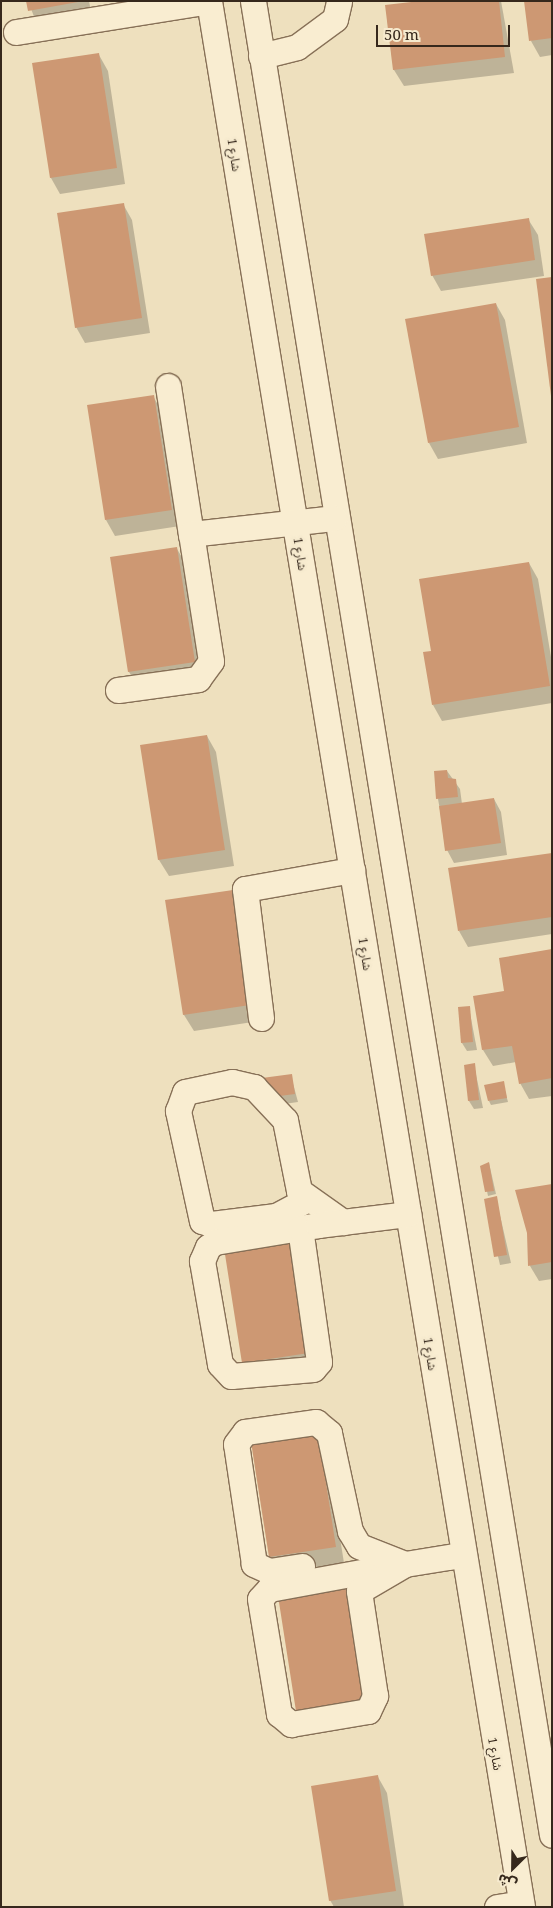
<!DOCTYPE html>
<meta charset="utf-8">
<style>
body{margin:0}
#map{position:relative;width:553px;height:1908px;overflow:hidden;background:#eee0be;font-family:"Noto Serif","Noto Sans Arabic",serif}
div>[style]{position:absolute}
.shadow>*{inset:0;background:#0003}
.building>*{inset:0;background:#cd9873}
.roads{filter:drop-shadow(1px 0 #877057) drop-shadow(-1px 0 #877057) drop-shadow(0 1px #877057) drop-shadow(0 -1px #877057)}
.minor>*{height:25px;margin:-12.5px;padding:0 12.5px;transform-origin:12.5px;border-radius:12.5px;background:#f9edd1}
span{translate:-50% -50%;white-space:nowrap;text-align:center;line-height:1.15;-webkit-text-stroke:5px #f6eace;paint-order:stroke}
.street-label{font-size:12px;color:#36281c}
.frame{position:absolute;inset:0;border:2px solid #36281c;pointer-events:none}
.north{position:absolute;left:488px;top:1843px;width:50px;height:50px;-webkit-text-stroke:4px #f6eace;paint-order:stroke;rotate:203deg;font-size:14px;font-weight:700;line-height:20px;text-align:center;color:#36281c}
.north::after{content:'';display:block;margin:auto;width:18px;height:22px;background:#36281c;clip-path:polygon(50% 0,100% 100%,50% 72%,0 100%)}
.scale{position:absolute;left:376px;top:25px;width:134px;height:22px;box-sizing:border-box;border:2px solid #36281c;border-top:0;padding-left:6px;font-size:15px;line-height:18px;white-space:nowrap;color:#36281c;-webkit-text-stroke:4px #f6eace;paint-order:stroke}
</style>
<div id="map">
<div class="shadow">
<div style="clip-path:polygon(28px 1px,89px 1px,92px 17px,38px 27px)"></div>
<div style="clip-path:polygon(431px 1px,501px 1px,514px 73px,404px 86px,394px 70px,387px 6px)"></div>
<div style="clip-path:polygon(552px 1px,552px 55px,540px 57px,531px 41px)"></div>
<div style="clip-path:polygon(99px 55px,108px 71px,125px 184px,60px 194px,51px 178px,34px 64px)"></div>
<div style="clip-path:polygon(123px 204px,132px 220px,150px 333px,85px 343px,76px 327px)"></div>
<div style="clip-path:polygon(528px 219px,538px 235px,544px 276px,441px 291px,432px 275px)"></div>
<div style="clip-path:polygon(496px 304px,505px 320px,527px 443px,438px 459px,429px 443px)"></div>
<div style="clip-path:polygon(153px 396px,162px 412px,180px 526px,115px 536px,106px 520px)"></div>
<div style="clip-path:polygon(177px 549px,186px 564px,203px 678px,139px 688px,129px 672px,112px 558px)"></div>
<div style="clip-path:polygon(529px 563px,538px 579px,552px 663px,552px 703px,442px 721px,433px 705px)"></div>
<div style="clip-path:polygon(207px 736px,216px 752px,234px 866px,169px 876px,159px 860px,142px 746px)"></div>
<div style="clip-path:polygon(447px 771px,460px 789px,462px 804px,494px 799px,501px 812px,507px 855px,454px 863px,447px 850px,438px 799px)"></div>
<div style="clip-path:polygon(552px 854px,552px 934px,468px 947px,459px 931px)"></div>
<div style="clip-path:polygon(167px 901px,259px 1021px,194px 1031px,184px 1015px)"></div>
<div style="clip-path:polygon(552px 951px,552px 1096px,529px 1099px,520px 1083px,516px 1062px,493px 1066px,483px 1050px,506px 992px)"></div>
<div style="clip-path:polygon(469px 1008px,477px 1050px,467px 1051px,462px 1043px)"></div>
<div style="clip-path:polygon(474px 1065px,483px 1108px,474px 1109px,469px 1101px)"></div>
<div style="clip-path:polygon(291px 1076px,298px 1102px,270px 1106px)"></div>
<div style="clip-path:polygon(503px 1083px,508px 1102px,491px 1105px,489px 1101px)"></div>
<div style="clip-path:polygon(489px 1163px,496px 1194px,488px 1196px,482px 1167px)"></div>
<div style="clip-path:polygon(552px 1186px,552px 1279px,539px 1281px,530px 1266px)"></div>
<div style="clip-path:polygon(496px 1198px,511px 1263px,500px 1265px,485px 1200px)"></div>
<div style="clip-path:polygon(300px 1255px,317px 1369px,243px 1362px)"></div>
<div style="clip-path:polygon(326px 1449px,344px 1563px,279px 1572px,270px 1556px)"></div>
<div style="clip-path:polygon(345px 1587px,354px 1603px,372px 1716px,306px 1726px)"></div>
<div style="clip-path:polygon(378px 1777px,387px 1793px,404px 1907px,334px 1907px,330px 1900px)"></div>
</div>
<div class="building">
<div style="clip-path:polygon(26px 1px,78px 1px,78px 2px,28px 11px)"></div>
<div style="clip-path:polygon(420px 1px,499px 1px,505px 57px,393px 70px,385px 5px)"></div>
<div style="clip-path:polygon(524px 1px,552px 1px,552px 38px,529px 41px)"></div>
<div style="clip-path:polygon(99px 53px,117px 168px,50px 178px,32px 63px)"></div>
<div style="clip-path:polygon(124px 203px,142px 318px,75px 328px,57px 213px)"></div>
<div style="clip-path:polygon(529px 218px,535px 260px,431px 276px,424px 234px)"></div>
<div style="clip-path:polygon(552px 277px,552px 396px,551px 396px,536px 279px)"></div>
<div style="clip-path:polygon(496px 303px,519px 427px,428px 443px,405px 319px)"></div>
<div style="clip-path:polygon(154px 395px,172px 510px,105px 520px,87px 405px)"></div>
<div style="clip-path:polygon(177px 547px,195px 662px,128px 672px,110px 557px)"></div>
<div style="clip-path:polygon(529px 562px,550px 686px,432px 705px,423px 652px,431px 651px,419px 579px)"></div>
<div style="clip-path:polygon(207px 735px,225px 850px,158px 860px,140px 745px)"></div>
<div style="clip-path:polygon(447px 770px,448px 778px,456px 779px,458px 797px,436px 799px,434px 771px)"></div>
<div style="clip-path:polygon(494px 798px,501px 843px,445px 851px,439px 806px)"></div>
<div style="clip-path:polygon(552px 853px,552px 917px,458px 931px,448px 868px)"></div>
<div style="clip-path:polygon(233px 890px,250px 1005px,183px 1015px,165px 900px)"></div>
<div style="clip-path:polygon(552px 949px,552px 1078px,519px 1084px,512px 1046px,482px 1050px,473px 996px,504px 991px,499px 958px)"></div>
<div style="clip-path:polygon(470px 1006px,473px 1042px,461px 1043px,458px 1007px)"></div>
<div style="clip-path:polygon(475px 1063px,479px 1100px,468px 1101px,464px 1065px)"></div>
<div style="clip-path:polygon(292px 1074px,295px 1094px,264px 1098px,262px 1078px)"></div>
<div style="clip-path:polygon(504px 1081px,507px 1098px,488px 1101px,484px 1085px)"></div>
<div style="clip-path:polygon(489px 1162px,494px 1191px,485px 1192px,480px 1166px)"></div>
<div style="clip-path:polygon(552px 1184px,552px 1262px,528px 1266px,527px 1233px,515px 1190px)"></div>
<div style="clip-path:polygon(497px 1196px,507px 1255px,494px 1257px,484px 1199px)"></div>
<div style="clip-path:polygon(291px 1238px,309px 1353px,242px 1363px,224px 1248px)"></div>
<div style="clip-path:polygon(318px 1432px,336px 1547px,269px 1557px,251px 1442px)"></div>
<div style="clip-path:polygon(345px 1585px,363px 1701px,296px 1711px,278px 1596px)"></div>
<div style="clip-path:polygon(378px 1775px,396px 1891px,329px 1901px,311px 1786px)"></div>
</div>
<div class="roads">
<div class="minor">
<div style="left:209px;top:1px;width:1932px;rotate:80.67deg"></div>
<div style="left:253px;top:1px;width:1858px;rotate:80.74deg"></div>
<div style="left:16px;top:32px;width:195px;rotate:-9.1deg"></div>
<div style="left:261px;top:56px;width:37px;rotate:-14deg"></div>
<div style="left:297px;top:47px;width:47px;rotate:-36.4deg"></div>
<div style="left:335px;top:19px;width:18px;rotate:-77deg"></div>
<div style="left:168px;top:386px;width:150px;rotate:81.2deg"></div>
<div style="left:191px;top:534px;width:144px;rotate:-6.4deg"></div>
<div style="left:118px;top:690px;width:81px;rotate:-7.8deg"></div>
<div style="left:198px;top:679px;width:22px;rotate:-54deg"></div>
<div style="left:211px;top:661px;width:129px;rotate:-98.9deg"></div>
<div style="left:261px;top:1018px;width:130px;rotate:-97.1deg"></div>
<div style="left:245px;top:889px;width:109px;rotate:-10.1deg"></div>
<div style="left:306px;top:1200px;width:34px;rotate:152deg"></div>
<div style="left:276px;top:1216px;width:65px;rotate:173deg"></div>
<div style="left:211px;top:1224px;width:9px;rotate:-162deg"></div>
<div style="left:202px;top:1221px;width:113px;rotate:-102.3deg"></div>
<div style="left:178px;top:1111px;width:20px;rotate:-70deg"></div>
<div style="left:185px;top:1092px;width:48px;rotate:-12deg"></div>
<div style="left:232px;top:1082px;width:23px;rotate:13deg"></div>
<div style="left:254px;top:1087px;width:45px;rotate:46.8deg"></div>
<div style="left:285px;top:1120px;width:72px;rotate:78.8deg"></div>
<div style="left:299px;top:1191px;width:54px;rotate:35.2deg"></div>
<div style="left:300px;top:1228px;width:135px;rotate:81.9deg"></div>
<div style="left:319px;top:1362px;width:9px;rotate:131deg"></div>
<div style="left:313px;top:1369px;width:82px;rotate:175.1deg"></div>
<div style="left:231px;top:1376px;width:16px;rotate:-133deg"></div>
<div style="left:220px;top:1364px;width:105px;rotate:-99.9deg"></div>
<div style="left:202px;top:1261px;width:15px;rotate:-67deg"></div>
<div style="left:208px;top:1247px;width:9px;rotate:-36deg"></div>
<div style="left:215px;top:1242px;width:86px;rotate:-9.4deg"></div>
<div style="left:300px;top:1228px;width:18px;rotate:-9deg"></div>
<div style="left:318px;top:1225px;width:91px;rotate:-7deg"></div>
<div style="left:405px;top:1564px;width:138px;rotate:169.6deg"></div>
<div style="left:269px;top:1589px;width:13px;rotate:132deg"></div>
<div style="left:260px;top:1599px;width:117px;rotate:80.6deg"></div>
<div style="left:279px;top:1714px;width:16px;rotate:40deg"></div>
<div style="left:291px;top:1724px;width:78px;rotate:-9.6deg"></div>
<div style="left:368px;top:1711px;width:17px;rotate:-65deg"></div>
<div style="left:375px;top:1696px;width:106px;rotate:-98.7deg"></div>
<div style="left:359px;top:1591px;width:53px;rotate:-30.4deg"></div>
<div style="left:405px;top:1564px;width:57px;rotate:-9.1deg"></div>
<div style="left:302px;top:1566px;width:33px;rotate:171deg"></div>
<div style="left:269px;top:1571px;width:17px;rotate:-155deg"></div>
<div style="left:254px;top:1564px;width:121px;rotate:-98.5deg"></div>
<div style="left:236px;top:1444px;width:15px;rotate:-53deg"></div>
<div style="left:245px;top:1432px;width:72px;rotate:-8deg"></div>
<div style="left:316px;top:1422px;width:17px;rotate:40deg"></div>
<div style="left:329px;top:1433px;width:100px;rotate:77.9deg"></div>
<div style="left:350px;top:1531px;width:17px;rotate:59deg"></div>
<div style="left:359px;top:1546px;width:49px;rotate:21.4deg"></div>
<div style="left:497px;top:1907px;width:24px;rotate:-9deg"></div>
</div>
</div>
<div class="street-label">
<span style="left:234px;top:155px;rotate:81deg">شارع 1</span>
<span style="left:300px;top:554px;rotate:81deg">شارع 1</span>
<span style="left:365px;top:954px;rotate:81deg">شارع 1</span>
<span style="left:430px;top:1354px;rotate:81deg">شارع 1</span>
<span style="left:495px;top:1754px;rotate:80deg">شارع 1</span>
</div>
<div class="frame"></div>
<div class="north">ش</div>
<div class="scale">50 m</div>
</div>
